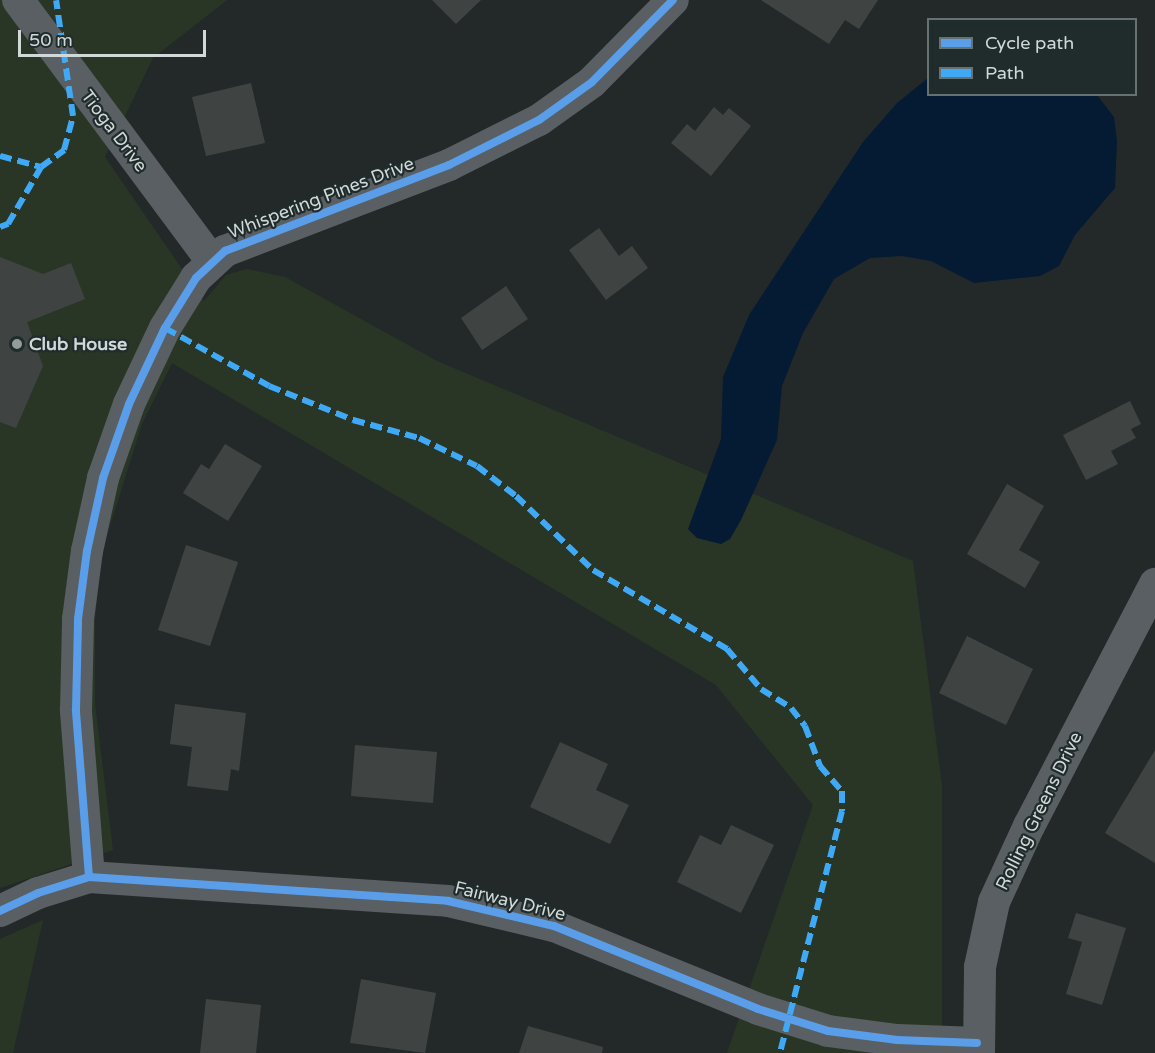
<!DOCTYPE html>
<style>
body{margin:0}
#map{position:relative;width:1155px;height:1053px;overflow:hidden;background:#232929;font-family:"Varela Round",sans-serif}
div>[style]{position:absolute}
.green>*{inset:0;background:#293626}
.water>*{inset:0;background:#051a33}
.building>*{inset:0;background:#3f4443}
.minor>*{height:32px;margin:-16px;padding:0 16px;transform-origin:16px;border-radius:16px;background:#595f62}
.quiet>*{height:6px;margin-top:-3px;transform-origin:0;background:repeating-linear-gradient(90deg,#3fa9f5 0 12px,transparent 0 18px)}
.cycleway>*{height:8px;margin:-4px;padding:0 4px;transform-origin:4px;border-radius:4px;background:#5a9eea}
.dots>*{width:16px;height:16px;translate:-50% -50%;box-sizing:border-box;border:3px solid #202c2c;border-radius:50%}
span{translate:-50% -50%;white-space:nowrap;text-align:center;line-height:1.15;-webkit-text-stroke:4.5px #202c2c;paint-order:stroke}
.street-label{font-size:18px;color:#d1d9d8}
.poi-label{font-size:18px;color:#d1d9d8;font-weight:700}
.left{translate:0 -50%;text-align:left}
.legend{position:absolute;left:927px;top:18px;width:210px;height:78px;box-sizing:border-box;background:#202c2c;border:2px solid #677171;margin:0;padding:8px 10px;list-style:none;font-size:18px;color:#d1d9d8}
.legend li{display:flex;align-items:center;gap:12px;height:30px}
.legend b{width:30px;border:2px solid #677171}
.scale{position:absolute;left:18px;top:30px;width:188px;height:27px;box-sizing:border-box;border:3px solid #d1d9d8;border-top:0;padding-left:8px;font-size:18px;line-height:21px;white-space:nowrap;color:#d1d9d8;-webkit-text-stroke:4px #202c2c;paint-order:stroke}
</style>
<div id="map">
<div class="green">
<div style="clip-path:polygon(0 0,227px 0,153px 58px,105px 157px,204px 301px,226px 275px,247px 269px,285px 277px,437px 361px,913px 561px,942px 786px,942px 1053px,727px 1053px,813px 805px,716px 685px,172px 363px,142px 424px,102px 551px,95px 619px,95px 704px,113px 850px,0 888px)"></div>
<div style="clip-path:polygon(43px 920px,13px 1053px,0 1053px,0 939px)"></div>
</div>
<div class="water">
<div style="clip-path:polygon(928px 78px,928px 94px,1097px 95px,1114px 117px,1117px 141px,1115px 188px,1075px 235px,1059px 266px,1040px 276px,974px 283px,931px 261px,902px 256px,870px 258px,834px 279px,803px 333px,782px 386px,777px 440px,741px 520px,730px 539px,721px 544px,697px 538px,688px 529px,721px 439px,723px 377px,749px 315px,863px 142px,897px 103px)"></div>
</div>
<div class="building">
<div style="clip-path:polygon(432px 0,481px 0,456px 24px)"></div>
<div style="clip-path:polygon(761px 0,878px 0,859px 29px,845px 20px,829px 44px)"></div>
<div style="clip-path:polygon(251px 83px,265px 143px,206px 156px,192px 97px)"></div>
<div style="clip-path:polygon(714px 107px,723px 115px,729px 108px,751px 126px,711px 176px,671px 143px,687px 124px,695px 131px)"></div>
<div style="clip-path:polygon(599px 228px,619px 256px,632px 246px,648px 268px,606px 300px,569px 250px)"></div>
<div style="clip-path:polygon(0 257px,43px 274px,71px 263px,85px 299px,27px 322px,43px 366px,16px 428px,0 422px)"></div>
<div style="clip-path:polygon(506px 286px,528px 319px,482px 350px,461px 318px)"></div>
<div style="clip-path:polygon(1130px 401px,1141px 424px,1131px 429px,1136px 438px,1111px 451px,1118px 464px,1086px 480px,1063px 435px)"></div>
<div style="clip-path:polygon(225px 444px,262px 466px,228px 521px,183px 493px,201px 464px,209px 469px)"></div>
<div style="clip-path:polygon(1007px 484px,1044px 506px,1019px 550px,1040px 562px,1025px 588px,967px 554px)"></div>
<div style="clip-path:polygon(186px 545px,238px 562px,210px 646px,158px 630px)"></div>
<div style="clip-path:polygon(967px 636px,1033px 669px,1006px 725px,939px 693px)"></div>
<div style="clip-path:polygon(175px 704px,246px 713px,239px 771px,231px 769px,228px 791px,187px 786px,192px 747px,170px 744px)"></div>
<div style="clip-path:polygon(560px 742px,608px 764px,596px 790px,629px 805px,610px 844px,530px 807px)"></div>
<div style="clip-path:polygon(355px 745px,437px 752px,433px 803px,351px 796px)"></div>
<div style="clip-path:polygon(1155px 750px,1155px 863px,1105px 833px)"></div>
<div style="clip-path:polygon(731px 825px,774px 845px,741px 913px,677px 882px,700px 835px,721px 845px)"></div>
<div style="clip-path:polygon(1076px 913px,1126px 928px,1102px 1005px,1066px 994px,1082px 942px,1068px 938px)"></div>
<div style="clip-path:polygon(361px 979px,436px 993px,425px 1053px,350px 1043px)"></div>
<div style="clip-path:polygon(206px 999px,261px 1005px,256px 1053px,200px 1053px)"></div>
<div style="clip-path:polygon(528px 1026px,603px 1047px,602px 1053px,519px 1053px)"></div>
</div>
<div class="minor">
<div style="left:18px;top:0;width:324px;rotate:53.4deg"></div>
<div style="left:89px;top:877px;width:168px;rotate:-94.5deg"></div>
<div style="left:76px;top:710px;width:91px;rotate:-88.7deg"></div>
<div style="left:78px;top:619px;width:69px;rotate:-82.5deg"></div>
<div style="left:87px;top:551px;width:75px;rotate:-77.6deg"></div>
<div style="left:103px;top:478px;width:78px;rotate:-70.6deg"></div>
<div style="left:129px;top:404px;width:84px;rotate:-64.7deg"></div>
<div style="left:165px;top:328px;width:59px;rotate:-58.2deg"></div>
<div style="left:196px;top:278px;width:40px;rotate:-43deg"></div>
<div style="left:225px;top:251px;width:240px;rotate:-21deg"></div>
<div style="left:449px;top:165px;width:101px;rotate:-26.6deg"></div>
<div style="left:539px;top:120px;width:65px;rotate:-35.6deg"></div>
<div style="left:592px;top:82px;width:115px;rotate:-45.4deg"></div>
<div style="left:0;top:911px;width:42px;rotate:-25.3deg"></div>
<div style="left:38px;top:893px;width:53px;rotate:-17.4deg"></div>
<div style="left:89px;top:877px;width:360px;rotate:3.8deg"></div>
<div style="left:448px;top:901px;width:109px;rotate:13.3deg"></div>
<div style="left:554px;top:926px;width:220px;rotate:22.1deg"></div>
<div style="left:758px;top:1009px;width:73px;rotate:17.4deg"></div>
<div style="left:828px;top:1031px;width:70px;rotate:7.4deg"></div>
<div style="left:897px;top:1040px;width:80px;rotate:2.1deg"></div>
<div style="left:979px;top:1053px;width:86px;rotate:-89.3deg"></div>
<div style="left:980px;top:967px;width:66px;rotate:-77.8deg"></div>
<div style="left:994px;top:902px;width:84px;rotate:-65.3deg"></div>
<div style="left:1029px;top:826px;width:273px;rotate:-62.5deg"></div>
</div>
<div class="quiet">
<div style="left:0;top:156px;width:42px;rotate:15deg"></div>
<div style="left:0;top:227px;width:9px;rotate:-21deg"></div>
<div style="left:8px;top:224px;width:66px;rotate:-59.9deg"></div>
<div style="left:41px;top:167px;width:29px;rotate:-36deg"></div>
<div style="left:64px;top:150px;width:35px;rotate:-75deg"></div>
<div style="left:73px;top:116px;width:117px;rotate:-98.3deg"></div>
<div style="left:165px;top:328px;width:119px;rotate:29.1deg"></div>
<div style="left:269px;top:386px;width:91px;rotate:22deg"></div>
<div style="left:353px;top:420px;width:68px;rotate:15.3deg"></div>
<div style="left:419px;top:438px;width:64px;rotate:25.8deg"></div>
<div style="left:477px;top:466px;width:49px;rotate:37.6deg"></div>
<div style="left:516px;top:496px;width:107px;rotate:43.9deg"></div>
<div style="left:593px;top:570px;width:156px;rotate:30.5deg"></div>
<div style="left:727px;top:649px;width:52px;rotate:49.6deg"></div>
<div style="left:761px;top:689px;width:36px;rotate:32deg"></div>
<div style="left:791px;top:708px;width:23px;rotate:52deg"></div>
<div style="left:805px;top:726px;width:43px;rotate:69.4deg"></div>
<div style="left:820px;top:766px;width:33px;rotate:49deg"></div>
<div style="left:842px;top:791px;width:20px;rotate:90deg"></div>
<div style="left:842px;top:811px;width:250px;rotate:104.4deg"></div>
</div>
<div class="cycleway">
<div style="left:89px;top:877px;width:168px;rotate:-94.5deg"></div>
<div style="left:76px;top:710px;width:91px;rotate:-88.7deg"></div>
<div style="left:78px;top:619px;width:69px;rotate:-82.5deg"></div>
<div style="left:87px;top:551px;width:75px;rotate:-77.6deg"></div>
<div style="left:103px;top:478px;width:78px;rotate:-70.6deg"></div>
<div style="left:129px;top:404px;width:84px;rotate:-64.7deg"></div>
<div style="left:165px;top:328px;width:59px;rotate:-58.2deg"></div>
<div style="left:196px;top:278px;width:40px;rotate:-43deg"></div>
<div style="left:225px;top:251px;width:240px;rotate:-21deg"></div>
<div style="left:449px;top:165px;width:101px;rotate:-26.6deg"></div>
<div style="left:539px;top:120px;width:65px;rotate:-35.6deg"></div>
<div style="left:592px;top:82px;width:115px;rotate:-45.4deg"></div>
<div style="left:0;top:911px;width:42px;rotate:-25.3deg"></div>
<div style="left:38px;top:893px;width:53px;rotate:-17.4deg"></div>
<div style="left:89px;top:877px;width:360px;rotate:3.8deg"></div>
<div style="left:448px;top:901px;width:109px;rotate:13.3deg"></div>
<div style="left:554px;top:926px;width:220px;rotate:22.1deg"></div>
<div style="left:758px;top:1009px;width:73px;rotate:17.4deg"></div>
<div style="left:828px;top:1031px;width:70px;rotate:7.4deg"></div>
<div style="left:897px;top:1040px;width:80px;rotate:2.1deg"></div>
</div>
<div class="dots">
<div style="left:17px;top:344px;background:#949b9b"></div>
</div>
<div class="street-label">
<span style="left:114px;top:131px;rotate:53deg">Tioga Drive</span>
<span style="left:321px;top:198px;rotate:-21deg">Whispering Pines Drive</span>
<span style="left:1039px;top:811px;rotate:-64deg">Rolling Greens Drive</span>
<span style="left:510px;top:901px;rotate:14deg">Fairway Drive</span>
</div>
<div class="poi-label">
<span class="left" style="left:29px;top:344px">Club House</span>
</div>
<ul class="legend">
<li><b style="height:8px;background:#5a9eea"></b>Cycle path</li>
<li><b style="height:8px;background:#3fa9f5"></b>Path</li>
</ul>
<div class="scale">50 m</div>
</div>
